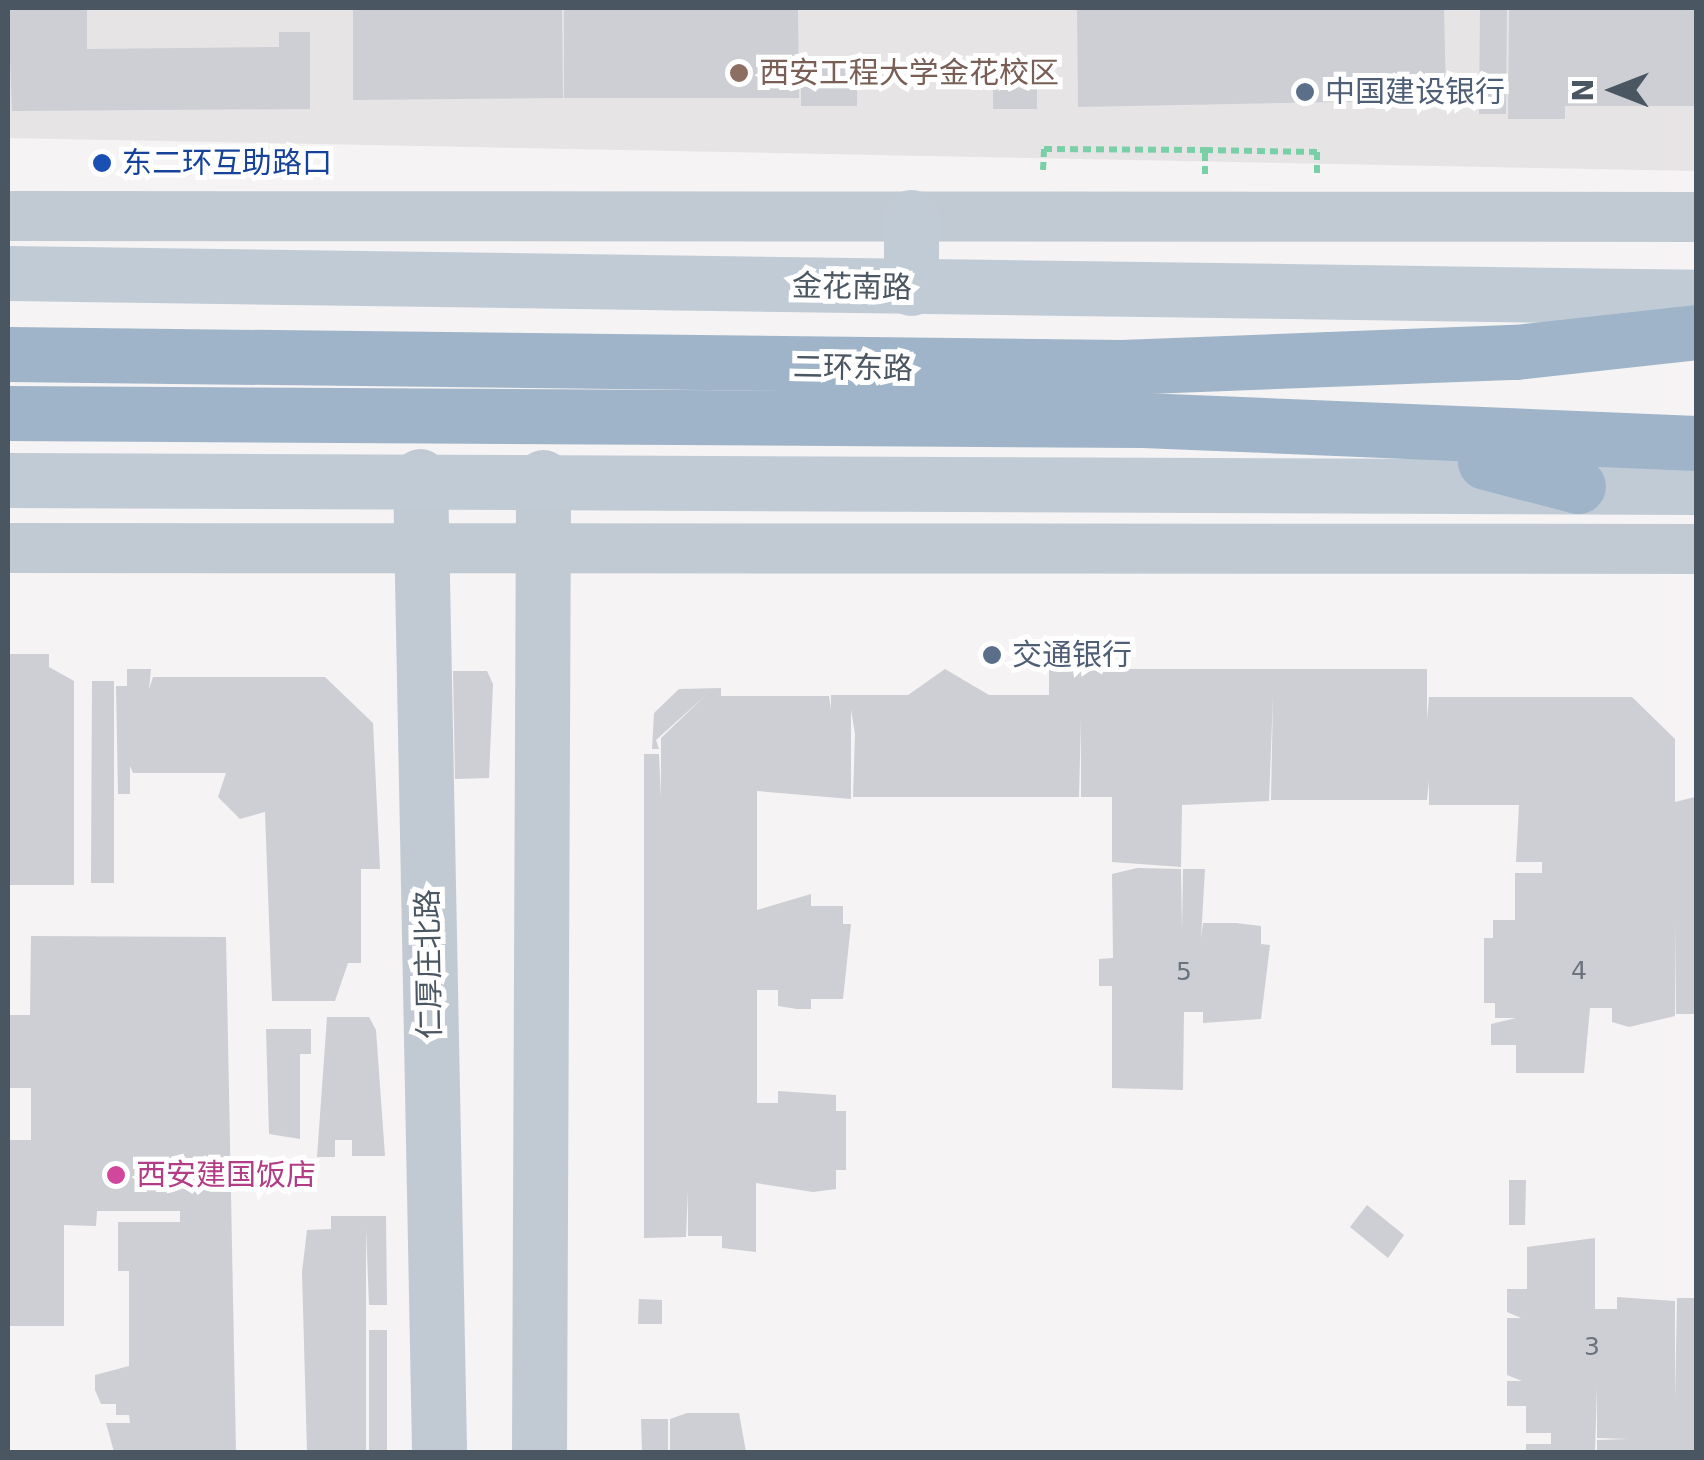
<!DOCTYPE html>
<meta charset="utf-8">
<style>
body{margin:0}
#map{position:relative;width:1704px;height:1460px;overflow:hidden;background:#f5f3f3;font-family:"DejaVu Sans","Noto Sans SC",sans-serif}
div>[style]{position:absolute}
.education>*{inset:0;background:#e6e4e5}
.building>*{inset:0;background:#cdcfd5}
.path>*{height:6px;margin-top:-3px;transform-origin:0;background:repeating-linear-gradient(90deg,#7ad0a6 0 8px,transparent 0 13px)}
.minor>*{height:50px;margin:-25px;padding:0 25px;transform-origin:25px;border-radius:25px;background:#c1cad2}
.tertiary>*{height:55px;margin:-27.5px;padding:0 27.5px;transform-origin:27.5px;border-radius:27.5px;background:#c1cad2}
.secondary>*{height:55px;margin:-27.5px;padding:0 27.5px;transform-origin:27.5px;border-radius:27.5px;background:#c1cbd6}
.trunk>*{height:55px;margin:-27.5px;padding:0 27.5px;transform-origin:27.5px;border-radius:27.5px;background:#9fb4c9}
.dots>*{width:28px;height:28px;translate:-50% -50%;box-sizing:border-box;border:5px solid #fff;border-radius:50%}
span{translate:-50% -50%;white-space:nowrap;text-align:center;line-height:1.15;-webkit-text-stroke:10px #fff;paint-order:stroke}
.number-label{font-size:25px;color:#6b747e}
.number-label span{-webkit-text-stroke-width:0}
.education-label{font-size:30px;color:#785e54}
.left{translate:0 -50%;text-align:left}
.service-label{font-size:30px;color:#4e5e75}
.transit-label{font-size:30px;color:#164399}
.street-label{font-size:30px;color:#4a5661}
.hotel-label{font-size:30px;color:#b23c85}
.frame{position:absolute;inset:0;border:10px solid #4a5661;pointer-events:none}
.north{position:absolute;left:1564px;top:40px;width:100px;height:100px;-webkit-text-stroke:8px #fff;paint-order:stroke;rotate:270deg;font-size:28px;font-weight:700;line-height:40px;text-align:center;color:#4a5661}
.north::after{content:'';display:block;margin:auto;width:35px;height:45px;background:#4a5661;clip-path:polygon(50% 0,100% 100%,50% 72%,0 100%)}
</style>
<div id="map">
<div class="education">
<div style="clip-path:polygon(8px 8px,1696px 8px,1696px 171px,8px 138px)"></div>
</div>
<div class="building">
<div style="clip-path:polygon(8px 8px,87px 8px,87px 49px,279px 47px,279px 32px,310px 32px,310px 109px,12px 111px)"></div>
<div style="clip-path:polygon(353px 8px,562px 8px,563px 98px,353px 100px)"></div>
<div style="clip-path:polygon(564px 8px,798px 8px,799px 98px,564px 98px)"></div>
<div style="clip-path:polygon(1444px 8px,1446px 100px,1078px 107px,1077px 10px)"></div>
<div style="clip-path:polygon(1480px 8px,1507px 8px,1506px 114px,1479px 114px)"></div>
<div style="clip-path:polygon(1509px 8px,1696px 8px,1696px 106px,1565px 106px,1565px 119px,1508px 119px)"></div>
<div style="clip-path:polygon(801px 63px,857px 63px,857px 106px,801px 106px)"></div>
<div style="clip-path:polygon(993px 63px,1037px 66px,1037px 109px,993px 109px)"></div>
<div style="clip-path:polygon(8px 654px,49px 654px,49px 667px,74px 681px,74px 885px,8px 885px)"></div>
<div style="clip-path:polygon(127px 669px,151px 669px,149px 689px,153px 677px,325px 677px,373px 723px,380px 869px,361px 869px,361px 963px,348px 963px,335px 1001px,272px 1001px,265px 812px,240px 819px,218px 797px,226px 773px,133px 773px,130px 766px,130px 794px,118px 794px,116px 686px,127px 686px)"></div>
<div style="clip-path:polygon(945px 669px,989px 695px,1049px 695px,1049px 669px,1427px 669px,1427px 720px,1429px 697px,1632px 697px,1675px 739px,1675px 802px,1695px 797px,1694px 1014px,1676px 1014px,1675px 922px,1675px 1016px,1629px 1027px,1612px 1022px,1612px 1008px,1590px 1008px,1584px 1073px,1516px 1073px,1516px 1045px,1491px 1045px,1491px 1024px,1516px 1018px,1495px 1018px,1495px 1003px,1484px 1003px,1484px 938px,1493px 938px,1493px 920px,1515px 920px,1515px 873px,1542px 873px,1542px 862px,1516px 862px,1519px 805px,1429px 805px,1429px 781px,1427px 800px,1271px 800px,1273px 696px,1269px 801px,1182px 805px,1181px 867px,1112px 862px,1112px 797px,1081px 797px,1081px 719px,1079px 797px,853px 797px,855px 734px,851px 709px,851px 799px,757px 791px,757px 910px,811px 894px,811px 906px,843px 906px,843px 924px,851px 924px,843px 999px,811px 999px,811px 1009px,797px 1009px,778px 1006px,778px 990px,757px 990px,757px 1103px,778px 1103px,778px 1091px,836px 1095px,836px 1111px,846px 1111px,846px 1170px,836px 1170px,836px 1189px,813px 1192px,756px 1183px,756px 1252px,722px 1248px,722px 1236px,688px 1236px,688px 1191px,686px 1237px,644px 1238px,644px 754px,659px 754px,661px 798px,661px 738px,706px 695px,656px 740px,659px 749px,652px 749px,654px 713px,679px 689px,721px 688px,721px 696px,829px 696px,831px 710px,831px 695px,908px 695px)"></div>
<div style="clip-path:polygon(453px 671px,487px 671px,493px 684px,489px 778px,455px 779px)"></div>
<div style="clip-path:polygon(92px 681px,114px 681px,114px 883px,91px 883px)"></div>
<div style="clip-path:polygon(1137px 868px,1181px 869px,1182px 931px,1183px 869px,1205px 869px,1201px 939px,1203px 923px,1236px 923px,1261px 926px,1261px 944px,1270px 945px,1261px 1019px,1203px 1023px,1203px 1012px,1184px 1012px,1183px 1090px,1112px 1088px,1112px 986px,1099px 986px,1099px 959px,1113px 958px,1112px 874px)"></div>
<div style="clip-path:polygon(31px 936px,226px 937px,236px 1452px,114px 1452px,106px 1423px,130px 1423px,129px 1415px,116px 1415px,116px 1404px,101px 1404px,95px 1390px,95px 1375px,129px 1366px,129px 1271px,118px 1271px,118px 1222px,180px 1222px,180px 1211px,97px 1211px,96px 1226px,64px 1225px,64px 1326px,8px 1326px,8px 1140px,31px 1140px,31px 1088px,8px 1088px,8px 1015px,30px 1015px)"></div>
<div style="clip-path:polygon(327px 1017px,369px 1017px,376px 1030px,385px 1156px,352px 1156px,352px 1140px,335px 1140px,335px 1157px,317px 1157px)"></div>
<div style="clip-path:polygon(266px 1029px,311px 1029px,311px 1054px,300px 1054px,300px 1139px,269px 1134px)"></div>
<div style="clip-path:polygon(1509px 1180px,1526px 1180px,1525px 1225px,1509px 1225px)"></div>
<div style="clip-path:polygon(1367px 1205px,1404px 1235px,1388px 1258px,1350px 1227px)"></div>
<div style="clip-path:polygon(331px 1216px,386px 1216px,387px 1305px,369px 1305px,366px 1228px,366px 1452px,307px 1452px,302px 1272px,307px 1230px,331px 1229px)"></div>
<div style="clip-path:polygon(1595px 1238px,1595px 1309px,1617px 1309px,1617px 1297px,1675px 1301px,1675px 1401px,1677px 1298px,1695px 1298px,1694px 1452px,1597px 1452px,1597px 1440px,1628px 1439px,1597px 1438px,1597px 1386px,1595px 1452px,1526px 1452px,1526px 1444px,1551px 1444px,1551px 1433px,1526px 1433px,1526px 1406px,1507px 1406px,1507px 1381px,1522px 1381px,1507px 1375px,1507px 1318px,1521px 1318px,1507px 1312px,1507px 1289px,1527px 1289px,1527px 1247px)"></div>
<div style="clip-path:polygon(639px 1299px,662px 1300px,662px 1324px,638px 1324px)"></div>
<div style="clip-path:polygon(369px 1330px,387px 1330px,387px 1452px,369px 1452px)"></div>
<div style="clip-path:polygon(687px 1413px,739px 1413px,746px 1452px,670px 1452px,670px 1419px)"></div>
<div style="clip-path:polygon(641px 1419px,668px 1419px,668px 1452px,642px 1452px)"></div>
</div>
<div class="path">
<div style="left:1043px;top:170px;width:21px;rotate:-87deg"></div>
<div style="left:1044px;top:149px;width:161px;rotate:0.4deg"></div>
<div style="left:1205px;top:150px;width:112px;rotate:1deg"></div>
<div style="left:1317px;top:152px;width:23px;rotate:90deg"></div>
<div style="left:1205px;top:174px;width:24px;rotate:-90deg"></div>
</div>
<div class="minor">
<div style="left:8px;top:216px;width:1688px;rotate:0.03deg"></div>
<div style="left:8px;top:548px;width:1688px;rotate:0.03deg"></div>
</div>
<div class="tertiary">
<div style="left:420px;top:476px;width:976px;rotate:88.88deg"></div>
<div style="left:539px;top:1452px;width:975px;rotate:-89.76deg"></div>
</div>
<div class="secondary">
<div style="left:911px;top:217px;width:71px;rotate:90deg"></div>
<div style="left:8px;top:273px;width:1688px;rotate:0.81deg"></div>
<div style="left:8px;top:480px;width:1688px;rotate:0.24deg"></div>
</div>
<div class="trunk">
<div style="left:8px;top:354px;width:1113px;rotate:0.67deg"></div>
<div style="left:1121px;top:367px;width:395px;rotate:-2.2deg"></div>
<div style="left:1516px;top:352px;width:181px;rotate:-6.3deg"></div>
<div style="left:8px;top:413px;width:1135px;rotate:0.35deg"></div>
<div style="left:1143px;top:420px;width:553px;rotate:2.38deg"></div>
<div style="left:1485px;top:462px;width:96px;rotate:14.5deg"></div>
</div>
<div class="dots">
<div style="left:739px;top:73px;background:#8d6e63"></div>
<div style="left:1305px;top:92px;background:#5c6f8a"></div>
<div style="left:102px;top:163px;background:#1a4fb4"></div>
<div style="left:992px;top:655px;background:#5c6f8a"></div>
<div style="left:116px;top:1175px;background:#d1479c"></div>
</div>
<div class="number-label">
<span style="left:1579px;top:971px">4</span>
<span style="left:1184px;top:972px">5</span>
<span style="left:1592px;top:1347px">3</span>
</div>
<div class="education-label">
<span class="left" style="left:759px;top:73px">西安工程大学金花校区</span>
</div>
<div class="service-label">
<span class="left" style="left:1325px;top:92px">中国建设银行</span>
<span class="left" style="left:1012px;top:655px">交通银行</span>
</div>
<div class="transit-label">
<span class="left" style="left:122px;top:163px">东二环互助路口</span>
</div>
<div class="street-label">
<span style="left:852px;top:287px;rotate:1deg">金花南路</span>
<span style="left:853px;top:368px;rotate:1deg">二环东路</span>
<span style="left:429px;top:964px;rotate:-91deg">仁厚庄北路</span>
</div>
<div class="hotel-label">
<span class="left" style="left:136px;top:1175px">西安建国饭店</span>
</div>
<div class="frame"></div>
<div class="north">N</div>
</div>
